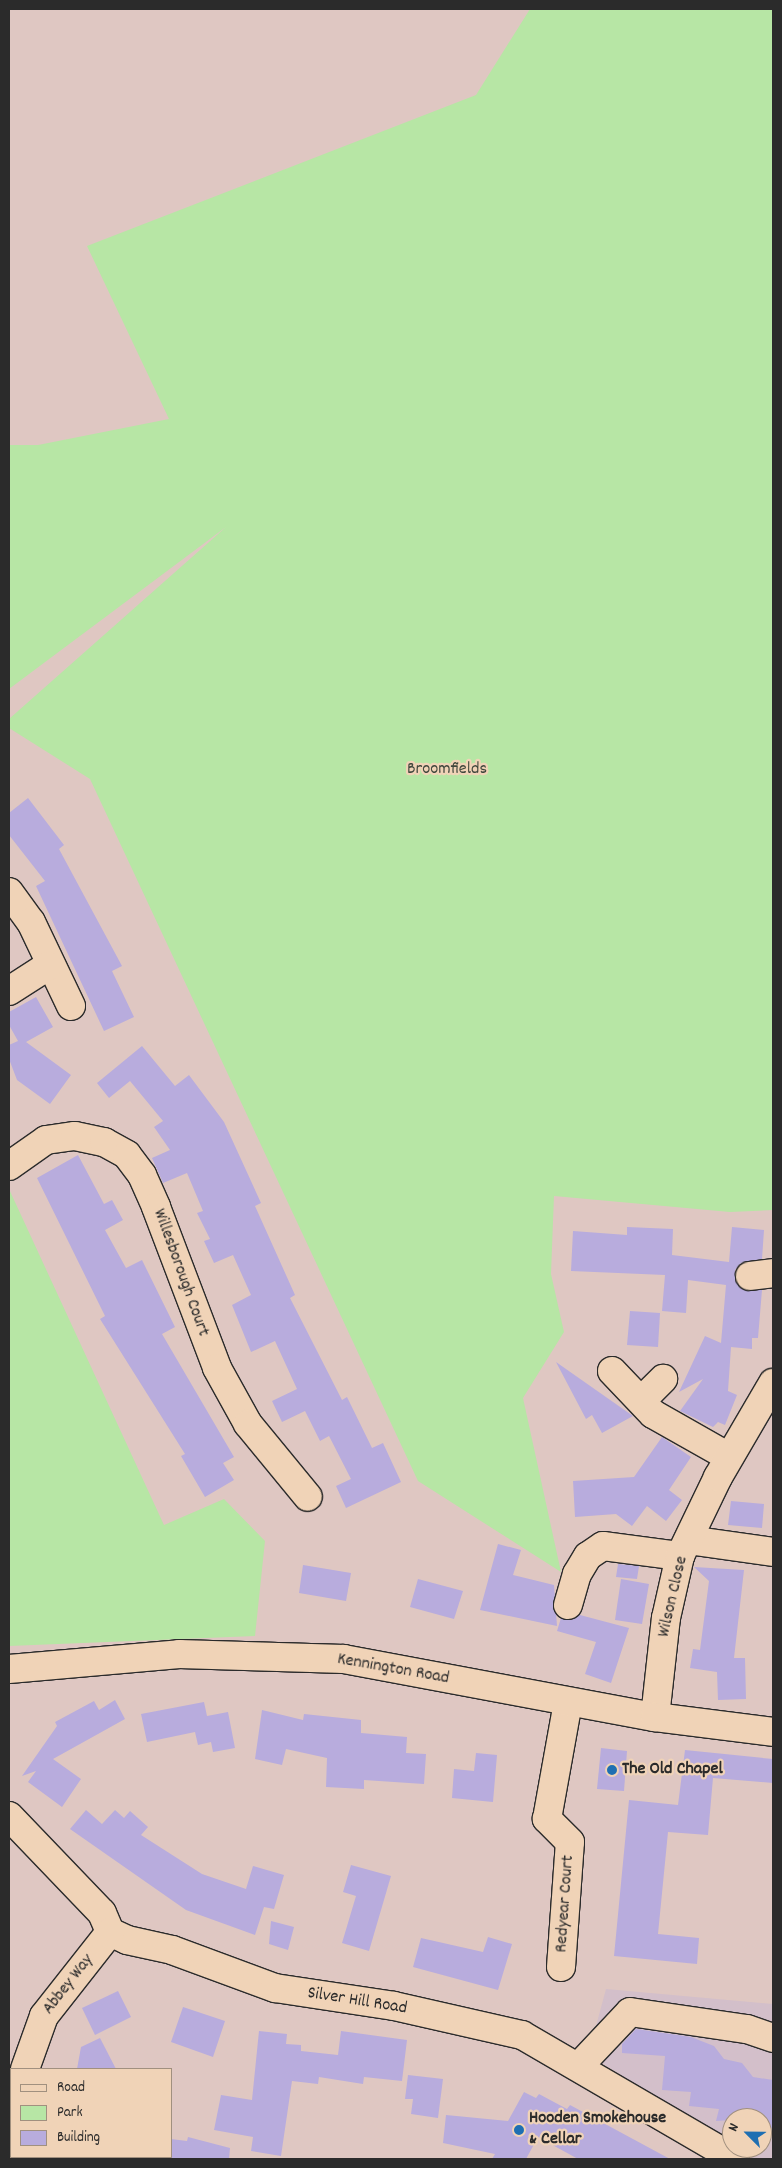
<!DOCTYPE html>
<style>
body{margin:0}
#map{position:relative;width:782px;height:2168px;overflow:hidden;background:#dfc7c2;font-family:Dekko,sans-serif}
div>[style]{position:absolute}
.built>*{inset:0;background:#d3bfca}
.green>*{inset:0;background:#b7e6a5}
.building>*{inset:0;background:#b8acdd}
.roads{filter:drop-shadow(1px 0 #2b2b2b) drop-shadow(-1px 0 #2b2b2b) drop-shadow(0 1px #2b2b2b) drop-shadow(0 -1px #2b2b2b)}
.minor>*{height:28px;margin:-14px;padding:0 14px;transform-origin:14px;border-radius:14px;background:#f0d3b7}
.major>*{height:28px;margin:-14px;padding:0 14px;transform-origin:14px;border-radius:14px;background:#f0d3b7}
.dots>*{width:14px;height:14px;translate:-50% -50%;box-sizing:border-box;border:2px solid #f0d3b7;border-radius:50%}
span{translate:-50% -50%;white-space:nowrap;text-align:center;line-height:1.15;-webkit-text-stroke:4.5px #f0d3b7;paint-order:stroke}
.park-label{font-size:18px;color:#40473d}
.street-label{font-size:18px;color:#2b2b2b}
.poi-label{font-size:18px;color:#2b2b2b;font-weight:700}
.left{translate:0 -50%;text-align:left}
.frame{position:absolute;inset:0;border:10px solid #2b2b2b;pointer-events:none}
.legend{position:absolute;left:10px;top:2068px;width:162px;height:90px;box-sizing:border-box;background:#f0d3b7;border:1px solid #a1907f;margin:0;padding:6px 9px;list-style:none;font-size:15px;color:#2b2b2b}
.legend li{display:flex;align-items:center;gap:10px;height:25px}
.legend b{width:25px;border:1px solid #a1907f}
.north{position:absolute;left:722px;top:2108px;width:50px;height:50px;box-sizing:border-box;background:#f0d3b7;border:1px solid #a1907f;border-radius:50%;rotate:293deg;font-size:14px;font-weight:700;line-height:20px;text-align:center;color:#2b2b2b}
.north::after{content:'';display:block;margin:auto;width:18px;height:22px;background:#1f6fb2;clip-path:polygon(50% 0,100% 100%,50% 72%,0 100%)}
</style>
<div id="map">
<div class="built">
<div style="clip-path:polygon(606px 1989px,773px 2004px,773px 2159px,752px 2159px,733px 2148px,762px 2148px,762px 2118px,732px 2118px,732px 2147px,602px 2063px,596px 2026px)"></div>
</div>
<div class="green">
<div style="clip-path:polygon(530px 9px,773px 9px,773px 1210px,730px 1212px,554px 1196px,551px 1274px,564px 1332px,523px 1398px,561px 1572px,418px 1481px,90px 779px,9px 728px,9px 719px,226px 527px,9px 689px,9px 445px,38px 445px,169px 419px,87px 246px,476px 95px)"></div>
<div style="clip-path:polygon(9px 1189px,164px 1525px,224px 1499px,265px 1541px,255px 1636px,9px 1646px)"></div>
</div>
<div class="building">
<div style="clip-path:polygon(28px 798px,64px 845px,59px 849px,122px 966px,112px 971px,134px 1017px,104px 1031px,36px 886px,45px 881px,9px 835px,9px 813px)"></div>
<div style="clip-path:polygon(36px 997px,53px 1027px,26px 1042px,71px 1075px,50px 1104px,17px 1080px,9px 1059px,9px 1045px,18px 1041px,9px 1025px,9px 1012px)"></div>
<div style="clip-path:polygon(142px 1046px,175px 1086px,189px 1075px,224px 1122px,261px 1203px,255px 1206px,295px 1295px,290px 1298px,342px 1400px,347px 1397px,372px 1448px,383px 1443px,401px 1482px,346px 1508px,336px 1486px,351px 1479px,329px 1436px,320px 1441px,305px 1411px,282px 1422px,272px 1401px,297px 1389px,275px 1341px,251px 1352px,232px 1305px,251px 1295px,233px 1255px,214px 1263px,204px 1241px,210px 1239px,197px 1213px,203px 1211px,187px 1173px,163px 1183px,152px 1158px,170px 1150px,154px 1127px,163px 1121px,130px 1081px,109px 1098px,97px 1083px)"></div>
<div style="clip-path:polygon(78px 1155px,104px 1204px,112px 1200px,123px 1220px,105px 1230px,126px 1268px,142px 1260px,175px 1327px,162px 1334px,234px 1457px,223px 1463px,234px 1480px,205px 1497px,181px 1456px,185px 1454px,100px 1319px,105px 1316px,37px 1178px)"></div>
<div style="clip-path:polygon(627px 1227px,673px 1229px,672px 1255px,729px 1262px,732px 1227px,764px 1230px,762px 1259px,741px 1263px,735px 1270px,735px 1278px,744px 1290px,762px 1290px,758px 1338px,752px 1338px,752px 1349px,731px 1347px,728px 1391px,737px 1395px,725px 1425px,718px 1422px,713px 1427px,680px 1411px,703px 1379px,679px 1392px,705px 1336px,721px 1343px,726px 1285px,688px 1280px,686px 1313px,662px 1311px,665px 1275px,571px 1271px,573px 1231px,627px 1235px)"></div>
<div style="clip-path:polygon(630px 1311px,660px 1313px,658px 1347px,627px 1345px)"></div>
<div style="clip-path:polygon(556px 1362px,633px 1416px,602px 1433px,592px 1415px,586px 1419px)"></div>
<div style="clip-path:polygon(662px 1437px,691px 1457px,669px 1490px,682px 1500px,666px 1521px,647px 1506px,632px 1526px,616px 1514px,575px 1517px,573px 1481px,634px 1477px)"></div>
<div style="clip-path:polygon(731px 1501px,764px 1504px,762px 1528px,728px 1525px)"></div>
<div style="clip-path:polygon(498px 1544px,521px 1550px,513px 1575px,554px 1585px,557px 1626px,480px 1610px)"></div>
<div style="clip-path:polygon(618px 1564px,639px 1566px,637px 1579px,616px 1577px)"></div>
<div style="clip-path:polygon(303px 1565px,351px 1573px,346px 1601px,299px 1593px)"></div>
<div style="clip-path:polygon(694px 1567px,744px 1570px,734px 1658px,745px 1658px,746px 1699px,718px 1700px,717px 1672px,690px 1668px,693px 1649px,700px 1650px,709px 1581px)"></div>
<div style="clip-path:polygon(418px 1579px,463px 1591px,454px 1619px,410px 1607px)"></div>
<div style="clip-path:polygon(621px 1579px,649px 1584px,642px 1624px,615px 1620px)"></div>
<div style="clip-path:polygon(580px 1615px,629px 1628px,611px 1683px,585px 1674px,596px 1642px,557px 1631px,561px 1618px,571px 1620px)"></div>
<div style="clip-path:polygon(115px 1700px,125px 1719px,53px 1759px,81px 1779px,62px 1807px,28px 1782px,36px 1771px,22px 1776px,57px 1726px,55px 1722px,94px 1701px,99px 1710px)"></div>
<div style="clip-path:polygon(204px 1702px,207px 1716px,228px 1712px,235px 1748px,213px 1752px,211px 1742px,198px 1745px,195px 1732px,147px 1742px,141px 1714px)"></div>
<div style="clip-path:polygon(262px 1710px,303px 1720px,304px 1714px,361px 1720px,361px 1733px,407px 1737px,406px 1753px,426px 1754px,424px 1784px,364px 1780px,364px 1789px,326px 1787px,327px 1758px,286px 1749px,282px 1765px,255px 1759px)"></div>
<div style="clip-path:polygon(601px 1748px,627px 1751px,624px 1791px,597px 1789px)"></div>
<div style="clip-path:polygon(685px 1750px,773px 1759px,773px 1783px,713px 1778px,708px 1835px,668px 1832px,658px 1934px,699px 1938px,697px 1964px,614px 1956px,629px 1800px,678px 1805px)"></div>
<div style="clip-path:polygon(476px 1753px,497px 1755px,493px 1802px,452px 1798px,454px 1769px,474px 1771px)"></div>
<div style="clip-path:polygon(86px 1810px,102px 1824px,115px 1810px,124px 1818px,130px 1811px,148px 1827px,141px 1835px,202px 1874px,246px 1889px,253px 1866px,284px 1875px,274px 1909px,264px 1907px,255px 1935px,186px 1910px,70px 1829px)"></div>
<div style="clip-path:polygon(351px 1865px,391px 1876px,369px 1951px,342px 1943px,356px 1896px,343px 1892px)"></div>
<div style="clip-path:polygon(271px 1921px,294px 1927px,288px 1950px,269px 1944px)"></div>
<div style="clip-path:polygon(488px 1937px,512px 1944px,498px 1990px,413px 1967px,421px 1938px,483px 1952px)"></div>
<div style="clip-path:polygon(118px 1991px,131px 2017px,95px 2035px,82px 2008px)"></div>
<div style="clip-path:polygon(183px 2007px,225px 2021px,213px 2057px,171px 2042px)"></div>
<div style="clip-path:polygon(636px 2029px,691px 2037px,714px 2046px,724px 2059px,742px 2063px,753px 2077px,773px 2080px,773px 2128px,762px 2127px,762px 2118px,716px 2121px,719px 2109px,689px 2106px,691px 2092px,662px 2090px,665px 2056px,622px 2053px,622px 2044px)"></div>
<div style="clip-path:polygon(259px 2031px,287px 2034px,286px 2044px,301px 2045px,301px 2051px,338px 2055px,341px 2031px,407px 2040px,402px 2081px,364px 2077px,363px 2084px,319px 2077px,318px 2084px,292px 2081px,281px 2156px,251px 2151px,253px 2137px,214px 2130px,221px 2095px,252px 2100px)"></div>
<div style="clip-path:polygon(100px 2038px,116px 2069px,77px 2069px,81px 2047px)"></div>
<div style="clip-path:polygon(408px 2075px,443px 2079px,438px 2118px,411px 2114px,413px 2099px,405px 2099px)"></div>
<div style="clip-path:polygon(524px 2092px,536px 2098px,539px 2094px,567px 2109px,570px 2105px,670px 2159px,578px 2159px,538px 2137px,526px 2159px,492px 2159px,495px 2154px,443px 2143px,446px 2115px,508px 2121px)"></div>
<div style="clip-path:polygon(188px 2137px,230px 2148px,229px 2159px,171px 2159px,171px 2139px,187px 2141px)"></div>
</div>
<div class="roads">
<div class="minor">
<div style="left:9px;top:892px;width:37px;rotate:54deg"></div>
<div style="left:31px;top:922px;width:93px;rotate:64.5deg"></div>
<div style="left:9px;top:991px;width:46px;rotate:-32.7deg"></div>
<div style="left:9px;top:1166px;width:45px;rotate:-35.1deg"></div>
<div style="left:46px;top:1140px;width:29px;rotate:-8deg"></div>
<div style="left:75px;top:1136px;width:30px;rotate:12deg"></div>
<div style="left:104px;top:1142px;width:26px;rotate:29deg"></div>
<div style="left:127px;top:1155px;width:25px;rotate:53deg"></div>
<div style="left:142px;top:1175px;width:35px;rotate:66deg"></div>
<div style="left:156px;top:1207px;width:172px;rotate:69.2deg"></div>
<div style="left:217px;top:1368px;width:64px;rotate:61deg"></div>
<div style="left:248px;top:1424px;width:94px;rotate:50.6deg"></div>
<div style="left:750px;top:1276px;width:23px;rotate:-7deg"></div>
<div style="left:612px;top:1371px;width:59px;rotate:46.4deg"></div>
<div style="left:653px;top:1414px;width:87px;rotate:29.5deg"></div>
<div style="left:642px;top:1400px;width:30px;rotate:-45deg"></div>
<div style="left:689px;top:1540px;width:85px;rotate:8.1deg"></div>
<div style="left:568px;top:1605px;width:32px;rotate:-74deg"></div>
<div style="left:577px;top:1574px;width:21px;rotate:-59deg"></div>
<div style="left:588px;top:1556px;width:18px;rotate:-34deg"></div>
<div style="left:603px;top:1546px;width:78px;rotate:7.4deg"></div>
<div style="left:655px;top:1717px;width:100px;rotate:-83.7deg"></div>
<div style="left:666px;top:1618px;width:64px;rotate:-77.3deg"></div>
<div style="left:680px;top:1556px;width:88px;rotate:-64.3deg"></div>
<div style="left:718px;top:1477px;width:109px;rotate:-59.7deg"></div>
<div style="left:9px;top:1816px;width:134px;rotate:46.2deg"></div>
<div style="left:102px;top:1913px;width:21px;rotate:67deg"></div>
<div style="left:110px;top:1932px;width:19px;rotate:25deg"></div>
<div style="left:127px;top:1940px;width:46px;rotate:12.5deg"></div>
<div style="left:172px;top:1950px;width:110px;rotate:20.3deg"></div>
<div style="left:275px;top:1988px;width:120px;rotate:8.6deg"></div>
<div style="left:394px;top:2006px;width:131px;rotate:12.8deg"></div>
<div style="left:522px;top:2035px;width:246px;rotate:30.2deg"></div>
<div style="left:561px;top:1967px;width:125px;rotate:-85.9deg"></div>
<div style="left:570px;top:1842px;width:33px;rotate:-135deg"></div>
<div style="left:547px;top:1819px;width:119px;rotate:-79.8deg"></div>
<div style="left:579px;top:2066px;width:74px;rotate:-46.6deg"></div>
<div style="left:630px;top:2012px;width:118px;rotate:8.3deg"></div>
<div style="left:747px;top:2029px;width:28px;rotate:19deg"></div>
<div style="left:25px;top:2069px;width:56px;rotate:-70.3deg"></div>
<div style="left:44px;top:2016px;width:107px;rotate:-51.8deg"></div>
<div style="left:26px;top:2157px;width:2px;rotate:90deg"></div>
</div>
<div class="major">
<div style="left:9px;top:1669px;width:171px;rotate:-5deg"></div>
<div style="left:179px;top:1654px;width:165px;rotate:1.7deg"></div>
<div style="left:344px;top:1659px;width:316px;rotate:10.6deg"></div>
<div style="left:655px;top:1717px;width:119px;rotate:7.2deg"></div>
</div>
</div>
<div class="dots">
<div style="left:612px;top:1770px;background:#1f6fb2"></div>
<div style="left:519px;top:2130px;background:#1f6fb2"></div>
</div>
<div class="park-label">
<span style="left:447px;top:770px">Broomfields</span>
</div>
<div class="street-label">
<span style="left:180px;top:1273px;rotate:70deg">Willesborough Court</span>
<span style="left:674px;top:1597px;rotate:-77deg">Wilson Close</span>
<span style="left:393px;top:1670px;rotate:10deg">Kennington Road</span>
<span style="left:566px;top:1904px;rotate:-86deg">Redyear Court</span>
<span style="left:69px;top:1985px;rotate:-52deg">Abbey Way</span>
<span style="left:357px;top:2002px;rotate:9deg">Silver Hill Road</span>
</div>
<div class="poi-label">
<span class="left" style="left:622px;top:1770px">The Old Chapel</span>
<span class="left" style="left:529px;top:2130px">Hooden Smokehouse<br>&amp; Cellar</span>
</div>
<div class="frame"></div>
<ul class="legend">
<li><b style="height:6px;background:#f0d3b7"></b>Road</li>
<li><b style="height:14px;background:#b7e6a5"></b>Park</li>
<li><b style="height:14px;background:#b8acdd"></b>Building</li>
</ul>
<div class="north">N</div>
</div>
